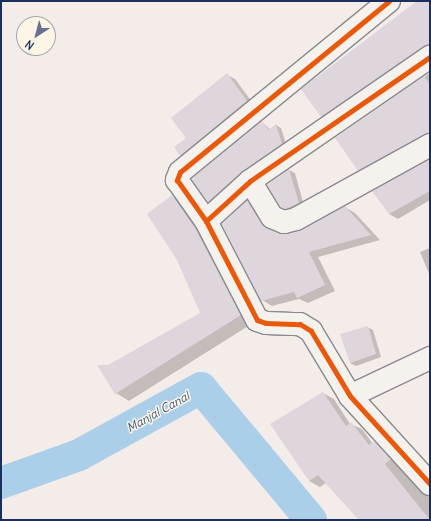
<!DOCTYPE html>
<style>
body{margin:0}
#map{position:relative;width:431px;height:521px;overflow:hidden;background:#f4ece9;font-family:Delius,sans-serif}
div>[style]{position:absolute}
.shadow>*{inset:0;background:#0003}
.canal>*{height:32px;margin:-16px;padding:0 16px;transform-origin:16px;border-radius:16px;background:#abcfe9}
.building>*{inset:0;background:#dfd5dc}
.roads{filter:drop-shadow(1px 0 #898990) drop-shadow(-1px 0 #898990) drop-shadow(0 1px #898990) drop-shadow(0 -1px #898990)}
.minor>*{height:22px;margin:-11px;padding:0 11px;transform-origin:11px;border-radius:11px;background:#f5f1ec}
.cycleway>*{height:5px;margin:-2.5px;padding:0 2.5px;transform-origin:2.5px;border-radius:2.5px;background:#e8590c}
span{translate:-50% -50%;white-space:nowrap;text-align:center;line-height:1.15;-webkit-text-stroke:3px #fcf5e5;paint-order:stroke}
.water-label{font-size:12px;color:#375481;font-style:italic}
.frame{position:absolute;inset:0;border:2px solid #1b2f5e;pointer-events:none}
.north{position:absolute;left:16px;top:16px;width:40px;height:40px;box-sizing:border-box;background:#fcf5e5;border:1px solid #a2a6af;border-radius:50%;rotate:216deg;font-size:11px;font-weight:700;line-height:16px;text-align:center;color:#1b2f5e}
.north::after{content:'';display:block;margin:auto;width:14px;height:18px;background:#67718f;clip-path:polygon(50% 0,100% 100%,50% 72%,0 100%)}
</style>
<div id="map">
<div class="shadow">
<div style="clip-path:polygon(418px 1px,430px 1px,430px 52px,330px 121px,321px 116px)"></div>
<div style="clip-path:polygon(430px 73px,430px 140px,367px 175px,359px 170px,336px 138px)"></div>
<div style="clip-path:polygon(227px 75px,235px 79px,255px 106px,189px 160px,181px 155px,187px 138px)"></div>
<div style="clip-path:polygon(262px 122px,271px 130px,276px 125px,281px 128px,287px 147px,214px 205px,209px 201px,193px 180px)"></div>
<div style="clip-path:polygon(430px 160px,430px 200px,398px 219px,389px 214px)"></div>
<div style="clip-path:polygon(289px 170px,295px 173px,304px 206px,291px 211px,281px 206px,268px 185px)"></div>
<div style="clip-path:polygon(172px 196px,186px 204px,253px 323px,129px 401px,116px 393px,108px 366px,201px 313px)"></div>
<div style="clip-path:polygon(247px 202px,257px 207px,272px 230px,279px 235px,302px 231px,345px 207px,355px 213px,380px 240px,318px 257px,335px 291px,308px 303px,299px 299px,272px 306px,262px 300px)"></div>
<div style="clip-path:polygon(430px 248px,430px 276px,420px 252px)"></div>
<div style="clip-path:polygon(367px 327px,373px 330px,381px 357px,356px 366px,350px 363px)"></div>
<div style="clip-path:polygon(323px 393px,334px 399px,350px 424px,362px 429px,373px 444px,385px 448px,422px 492px,430px 497px,430px 520px,360px 520px,326px 483px,320px 487px,309px 481px)"></div>
</div>
<div class="canal">
<div style="left:1px;top:483px;width:83px;rotate:-19.7deg"></div>
<div style="left:79px;top:455px;width:139px;rotate:-28.8deg"></div>
<div style="left:201px;top:388px;width:172px;rotate:50.2deg"></div>
</div>
<div class="building">
<div style="clip-path:polygon(417px 1px,430px 1px,430px 45px,423px 47px,321px 117px,301px 89px)"></div>
<div style="clip-path:polygon(227px 73px,247px 101px,180px 156px,174px 147px,186px 138px,171px 118px)"></div>
<div style="clip-path:polygon(424px 76px,430px 85px,430px 133px,358px 171px,335px 138px)"></div>
<div style="clip-path:polygon(262px 121px,269px 130px,276px 124px,282px 144px,242px 172px,208px 202px,192px 180px,195px 176px)"></div>
<div style="clip-path:polygon(430px 159px,430px 191px,389px 214px,372px 191px)"></div>
<div style="clip-path:polygon(289px 169px,299px 203px,285px 209px,281px 207px,267px 185px)"></div>
<div style="clip-path:polygon(172px 195px,195px 228px,241px 315px,115px 394px,97px 365px,108px 365px,200px 313px,177px 260px,147px 214px)"></div>
<div style="clip-path:polygon(247px 200px,262px 224px,279px 234px,302px 230px,345px 206px,371px 235px,309px 252px,325px 285px,297px 298px,294px 292px,261px 301px,222px 224px)"></div>
<div style="clip-path:polygon(368px 326px,376px 354px,350px 363px,340px 334px)"></div>
<div style="clip-path:polygon(323px 392px,346px 426px,351px 422px,369px 445px,374px 441px,391px 459px,385px 464px,430px 520px,359px 520px,318px 475px,309px 481px,270px 424px)"></div>
</div>
<div class="roads">
<div class="minor">
<div style="left:389px;top:1px;width:270px;rotate:140.7deg"></div>
<div style="left:180px;top:172px;width:9px;rotate:111deg"></div>
<div style="left:177px;top:180px;width:50px;rotate:54.7deg"></div>
<div style="left:206px;top:221px;width:111px;rotate:62.7deg"></div>
<div style="left:257px;top:320px;width:9px;rotate:18deg"></div>
<div style="left:266px;top:323px;width:34px;rotate:2deg"></div>
<div style="left:300px;top:324px;width:13px;rotate:32deg"></div>
<div style="left:311px;top:331px;width:76px;rotate:59deg"></div>
<div style="left:350px;top:396px;width:119px;rotate:47.7deg"></div>
<div style="left:250px;top:181px;width:42px;rotate:58.6deg"></div>
<div style="left:272px;top:217px;width:13px;rotate:23deg"></div>
<div style="left:284px;top:222px;width:12px;rotate:-14deg"></div>
<div style="left:296px;top:219px;width:153px;rotate:-28.9deg"></div>
<div style="left:206px;top:221px;width:59px;rotate:-42.3deg"></div>
<div style="left:250px;top:181px;width:219px;rotate:-34.6deg"></div>
<div style="left:350px;top:396px;width:89px;rotate:-25.4deg"></div>
</div>
</div>
<div class="cycleway">
<div style="left:389px;top:1px;width:270px;rotate:140.7deg"></div>
<div style="left:180px;top:172px;width:9px;rotate:111deg"></div>
<div style="left:177px;top:180px;width:50px;rotate:54.7deg"></div>
<div style="left:206px;top:221px;width:111px;rotate:62.7deg"></div>
<div style="left:257px;top:320px;width:9px;rotate:18deg"></div>
<div style="left:266px;top:323px;width:34px;rotate:2deg"></div>
<div style="left:300px;top:324px;width:13px;rotate:32deg"></div>
<div style="left:311px;top:331px;width:76px;rotate:59deg"></div>
<div style="left:350px;top:396px;width:119px;rotate:47.7deg"></div>
<div style="left:206px;top:221px;width:59px;rotate:-42.3deg"></div>
<div style="left:250px;top:181px;width:219px;rotate:-34.6deg"></div>
</div>
<div class="water-label">
<span style="left:158px;top:412px;rotate:-29deg">Manjal Canal</span>
</div>
<div class="frame"></div>
<div class="north">N</div>
</div>
